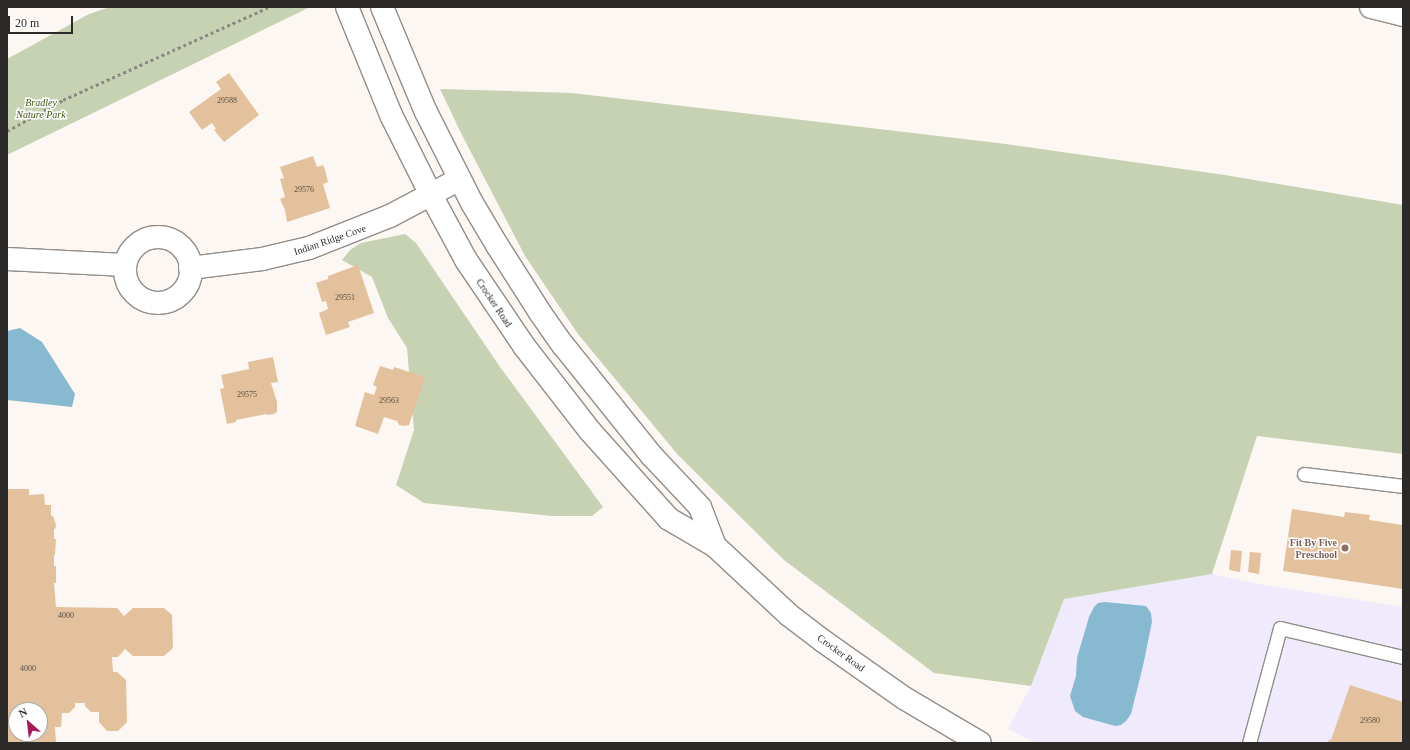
<!DOCTYPE html>
<style>
body{margin:0}
#map{position:relative;width:1410px;height:750px;overflow:hidden;background:#fcf7f2;font-family:"Times New Roman",serif}
div>[style]{position:absolute}
.commercial>*{inset:0;background:#efebfd}
.green>*{inset:0;background:#c6d2b2}
.water>*{inset:0;background:#87b9d0}
.building>*{inset:0;background:#e3c19c}
.path>*{height:2.5px;margin-top:-1.25px;transform-origin:0;background:repeating-linear-gradient(90deg,#8a8784 0 3px,transparent 0 6px)}
.roads{filter:drop-shadow(1px 0 #928d89) drop-shadow(-1px 0 #928d89) drop-shadow(0 1px #928d89) drop-shadow(0 -1px #928d89)}
.lane>*{height:13px;margin:-6.5px;padding:0 6.5px;transform-origin:6.5px;border-radius:6.5px;background:#fff}
.street>*{height:22px;margin:-11px;padding:0 11px;transform-origin:11px;border-radius:11px;background:#fff}
.street>.ring{margin:-11px;padding:0;box-sizing:content-box;background:none;border:22px solid #fff;border-radius:50%}
.primary>*{height:22px;margin:-11px;padding:0 11px;transform-origin:11px;border-radius:11px;background:#fff}
.dots>*{width:11px;height:11px;translate:-50% -50%;box-sizing:border-box;border:2px solid #fff;border-radius:50%}
span{translate:-50% -50%;white-space:nowrap;text-align:center;line-height:1.15;-webkit-text-stroke:3px #fff;paint-order:stroke}
.number-label{font-size:8px;color:#595045}
.number-label span{-webkit-text-stroke-width:0}
.park-label{font-size:10px;color:#415411;font-style:italic}
.street-label{font-size:10px;color:#2b2a28}
.education-label{font-size:10px;color:#785e54;font-weight:700}
.right{translate:-100% -50%;text-align:right}
.frame{position:absolute;inset:0;border:8px solid #2b2a28;pointer-events:none}
.north{position:absolute;left:8px;top:702px;width:40px;height:40px;box-sizing:border-box;background:#fff;border:1px solid #aaaaa9;border-radius:50%;rotate:332deg;font-size:11px;font-weight:700;line-height:16px;text-align:center;color:#2b2a28}
.north::after{content:'';display:block;margin:auto;width:14px;height:18px;background:#a81856;clip-path:polygon(50% 0,100% 100%,50% 72%,0 100%)}
.scale{position:absolute;left:8px;top:16px;width:65px;height:18px;box-sizing:border-box;border:2px solid #2b2a28;border-top:0;padding-left:5px;font-size:12px;line-height:14px;white-space:nowrap;color:#2b2a28;-webkit-text-stroke:3px #fff;paint-order:stroke}
</style>
<div id="map">
<div class="commercial">
<div style="clip-path:polygon(1212px 574px,1259px 584px,1403px 607px,1403px 743px,1035px 743px,1008px 729px,1031px 686px,1064px 599px)"></div>
</div>
<div class="green">
<div style="clip-path:polygon(110px 7px,310px 7px,7px 155px,7px 59px,89px 14px)"></div>
<div style="clip-path:polygon(440px 89px,572px 93px,998px 143px,1225px 175px,1403px 205px,1403px 454px,1257px 436px,1212px 574px,1064px 599px,1031px 686px,934px 673px,784px 560px,678px 455px,578px 334px,525px 256px,461px 133px)"></div>
<div style="clip-path:polygon(405px 234px,416px 243px,500px 367px,603px 507px,592px 516px,552px 516px,424px 503px,396px 485px,414px 430px,407px 348px,388px 318px,372px 277px,342px 260px,350px 250px,361px 243px)"></div>
</div>
<div class="water">
<div style="clip-path:polygon(20px 328px,42px 342px,75px 394px,72px 407px,7px 400px,7px 331px)"></div>
<div style="clip-path:polygon(1105px 602px,1146px 606px,1151px 613px,1152px 622px,1143px 666px,1131px 714px,1126px 721px,1121px 725px,1115px 726px,1083px 717px,1075px 711px,1070px 696px,1076px 676px,1077px 658px,1089px 617px,1094px 607px,1098px 603px)"></div>
</div>
<div class="building">
<div style="clip-path:polygon(229px 73px,259px 115px,224px 142px,214px 130px,216px 129px,212px 123px,202px 130px,189px 112px,221px 89px,216px 82px)"></div>
<div style="clip-path:polygon(313px 156px,317px 167px,323px 165px,325px 170px,328px 182px,323px 184px,330px 208px,287px 222px,285px 210px,280px 199px,285px 197px,280px 179px,284px 178px,280px 167px)"></div>
<div style="clip-path:polygon(358px 265px,374px 313px,348px 322px,350px 327px,326px 335px,319px 313px,328px 309px,326px 301px,322px 302px,316px 283px,328px 279px,328px 276px)"></div>
<div style="clip-path:polygon(273px 357px,278px 382px,271px 383px,277px 402px,277px 412px,274px 414px,268px 415px,266px 414px,236px 420px,236px 422px,227px 424px,220px 389px,224px 388px,221px 375px,249px 369px,248px 362px)"></div>
<div style="clip-path:polygon(380px 366px,393px 370px,394px 367px,425px 377px,409px 425px,404px 426px,399px 425px,397px 421px,384px 417px,378px 434px,355px 426px,365px 392px,374px 395px,377px 387px,373px 385px)"></div>
<div style="clip-path:polygon(evenodd,7px 489px,29px 489px,29px 495px,44px 494px,45px 505px,51px 505px,51px 516px,53px 516px,56px 525px,55px 529px,54px 529px,54px 539px,56px 539px,55px 555px,54px 555px,54px 566px,56px 566px,56px 583px,54px 583px,56px 607px,117px 608px,124px 616px,133px 608px,164px 608px,172px 615px,173px 648px,164px 656px,133px 656px,125px 649px,118px 657px,112px 657px,113px 672px,117px 672px,126px 680px,127px 722px,118px 731px,107px 731px,99px 722px,99px 712px,91px 712px,85px 706px,85px 703px,75px 703px,75px 707px,69px 713px,62px 713px,61px 727px,55px 727px,56px 743px,7px 743px,7px 489px,16px 710px,40px 710px,40px 734px,16px 734px,16px 710px)"></div>
<div style="clip-path:polygon(1292px 509px,1344px 517px,1345px 512px,1370px 515px,1369px 520px,1403px 525px,1403px 589px,1283px 571px)"></div>
<div style="clip-path:polygon(1231px 550px,1242px 551px,1240px 572px,1229px 570px)"></div>
<div style="clip-path:polygon(1250px 552px,1261px 553px,1259px 574px,1248px 572px)"></div>
<div style="clip-path:polygon(1350px 685px,1403px 702px,1403px 743px,1328px 743px,1329px 739px,1331px 740px)"></div>
</div>
<div class="path">
<div style="left:7px;top:131px;width:64px;rotate:-29deg"></div>
<div style="left:63px;top:100px;width:226px;rotate:-24.3deg"></div>
</div>
<div class="roads">
<div class="lane">
<div style="left:1304px;top:474px;width:100px;rotate:6.9deg"></div>
<div style="left:1249px;top:743px;width:119px;rotate:-74.9deg"></div>
<div style="left:1280px;top:628px;width:126px;rotate:13.3deg"></div>
</div>
<div class="street">
<div style="left:1371px;top:7px;width:33px;rotate:14deg"></div>
<div class="ring" style="left:125px;top:237px;width:44px;height:44px"></div>
<div style="left:7px;top:259px;width:118px;rotate:2.9deg"></div>
<div style="left:190px;top:268px;width:73px;rotate:-7.1deg"></div>
<div style="left:262px;top:259px;width:48px;rotate:-13.2deg"></div>
<div style="left:309px;top:248px;width:87px;rotate:-21.6deg"></div>
<div style="left:390px;top:216px;width:79px;rotate:-27.9deg"></div>
</div>
<div class="primary">
<div style="left:347px;top:7px;width:117px;rotate:67.8deg"></div>
<div style="left:391px;top:115px;width:89px;rotate:63.4deg"></div>
<div style="left:431px;top:195px;width:74px;rotate:61.7deg"></div>
<div style="left:466px;top:260px;width:104px;rotate:56deg"></div>
<div style="left:524px;top:346px;width:108px;rotate:52.2deg"></div>
<div style="left:590px;top:431px;width:118px;rotate:48.1deg"></div>
<div style="left:669px;top:519px;width:53px;rotate:30.4deg"></div>
<div style="left:715px;top:546px;width:101px;rotate:43deg"></div>
<div style="left:789px;top:615px;width:43px;rotate:37.4deg"></div>
<div style="left:823px;top:641px;width:99px;rotate:35.1deg"></div>
<div style="left:904px;top:698px;width:88px;rotate:30.6deg"></div>
<div style="left:382px;top:7px;width:114px;rotate:67.3deg"></div>
<div style="left:426px;top:112px;width:102px;rotate:63.2deg"></div>
<div style="left:472px;top:203px;width:49px;rotate:59.2deg"></div>
<div style="left:497px;top:245px;width:82px;rotate:57.5deg"></div>
<div style="left:541px;top:314px;width:38px;rotate:55deg"></div>
<div style="left:563px;top:345px;width:142px;rotate:51.3deg"></div>
<div style="left:652px;top:456px;width:70px;rotate:46.7deg"></div>
<div style="left:700px;top:507px;width:42px;rotate:69deg"></div>
</div>
</div>
<div class="dots">
<div style="left:1345px;top:548px;background:#8d6e63"></div>
</div>
<div class="number-label">
<span style="left:227px;top:101px">29588</span>
<span style="left:304px;top:190px">29576</span>
<span style="left:345px;top:298px">29551</span>
<span style="left:247px;top:395px">29575</span>
<span style="left:389px;top:401px">29563</span>
<span style="left:66px;top:616px">4000</span>
<span style="left:28px;top:669px">4000</span>
<span style="left:1370px;top:721px">29580</span>
</div>
<div class="park-label">
<span style="left:41px;top:108px">Bradley<br>Nature Park</span>
</div>
<div class="street-label">
<span style="left:330px;top:240px;rotate:-19deg">Indian Ridge Cove</span>
<span style="left:494px;top:303px;rotate:56deg">Crocker Road</span>
<span style="left:841px;top:653px;rotate:36deg">Crocker Road</span>
</div>
<div class="education-label">
<span class="right" style="left:1337px;top:548px">Fit By Five<br>Preschool</span>
</div>
<div class="frame"></div>
<div class="north">N</div>
<div class="scale">20 m</div>
</div>
